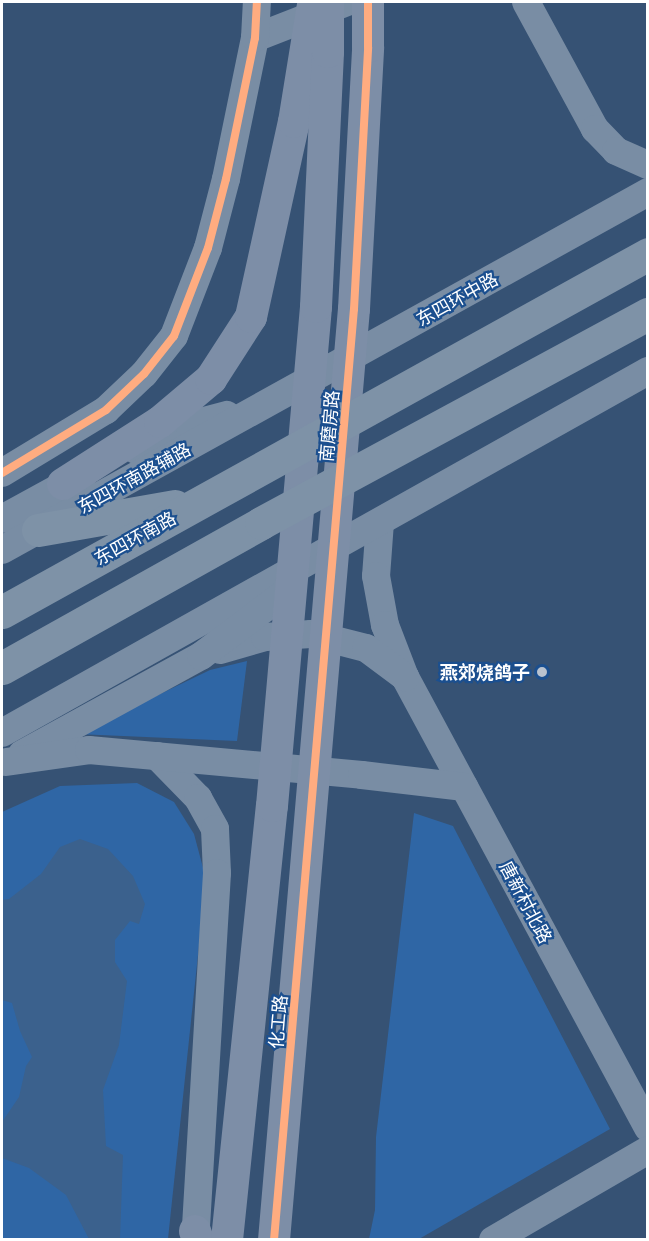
<!DOCTYPE html>
<meta charset="utf-8">
<style>
body{margin:0}
#map{position:relative;width:649px;height:1241px;overflow:hidden;background:#365274;font-family:"Noto Sans","Noto Sans SC",sans-serif}
div>[style]{position:absolute}
.green>*{inset:0;background:#2f66a5}
.water>*{inset:0;background:#3b618d}
.secondary>*{height:28px;margin:-14px;padding:0 14px;transform-origin:14px;border-radius:14px;background:#798da4}
.primary>*{height:32px;margin:-16px;padding:0 16px;transform-origin:16px;border-radius:16px;background:#7d8ea7}
.highway>*{height:33px;margin:-16.5px;padding:0 16.5px;transform-origin:16.5px;border-radius:16.5px;background:#7e92a7}
.cycleway>*{height:8px;margin:-4px;padding:0 4px;transform-origin:4px;border-radius:4px;background:#ffac80}
.dots>*{width:16px;height:16px;translate:-50% -50%;box-sizing:border-box;border:3px solid #1b4f8f;border-radius:50%}
span{translate:-50% -50%;white-space:nowrap;text-align:center;line-height:1.15;-webkit-text-stroke:4.5px #1b4f8f;paint-order:stroke}
.street-label{font-size:18px;color:#fff}
.poi-label{font-size:18px;color:#fff;font-weight:700}
.right{translate:-100% -50%;text-align:right}
.frame{position:absolute;inset:0;border:3px solid #fff;pointer-events:none}
</style>
<div id="map">
<div class="green">
<div style="clip-path:polygon(247px 661px,237px 741px,77px 734px,210px 670px)"></div>
<div style="clip-path:polygon(137px 783px,174px 802px,194px 834px,206px 879px,168px 1239px,2px 1239px,2px 812px,60px 786px)"></div>
<div style="clip-path:polygon(414px 813px,453px 826px,610px 1129px,419px 1239px,369px 1239px,375px 1210px,376px 1137px)"></div>
</div>
<div class="water">
<div style="clip-path:polygon(80px 839px,108px 849px,133px 876px,145px 904px,139px 924px,130px 921px,115px 940px,115px 962px,127px 981px,119px 1045px,103px 1090px,106px 1146px,123px 1155px,120px 1239px,89px 1239px,66px 1195px,29px 1168px,2px 1158px,2px 1122px,19px 1097px,26px 1066px,32px 1057px,20px 1031px,12px 1003px,2px 1000px,2px 900px,9px 899px,41px 874px,60px 847px)"></div>
</div>
<div class="secondary">
<div style="left:526px;top:2px;width:145px;rotate:61.5deg"></div>
<div style="left:595px;top:129px;width:30px;rotate:46deg"></div>
<div style="left:616px;top:151px;width:35px;rotate:24deg"></div>
<div style="left:255px;top:38px;width:99px;rotate:-21.4deg"></div>
<div style="left:136px;top:450px;width:59px;rotate:-25.3deg"></div>
<div style="left:189px;top:425px;width:39px;rotate:-15deg"></div>
<div style="left:2px;top:473px;width:122px;rotate:-31.2deg"></div>
<div style="left:106px;top:410px;width:52px;rotate:-43.5deg"></div>
<div style="left:144px;top:374px;width:48px;rotate:-51.7deg"></div>
<div style="left:174px;top:336px;width:94px;rotate:-68.9deg"></div>
<div style="left:208px;top:248px;width:71px;rotate:-75.4deg"></div>
<div style="left:226px;top:179px;width:144px;rotate:-78.4deg"></div>
<div style="left:255px;top:38px;width:36px;rotate:-87deg"></div>
<div style="left:2px;top:519px;width:94px;rotate:-28.8deg"></div>
<div style="left:380px;top:522px;width:54px;rotate:94.2deg"></div>
<div style="left:376px;top:576px;width:50px;rotate:79.6deg"></div>
<div style="left:385px;top:625px;width:56px;rotate:69deg"></div>
<div style="left:405px;top:677px;width:512px;rotate:61.68deg"></div>
<div style="left:2px;top:550px;width:739px;rotate:-28.99deg"></div>
<div style="left:220px;top:650px;width:47px;rotate:-16.1deg"></div>
<div style="left:265px;top:637px;width:46px;rotate:-3.7deg"></div>
<div style="left:311px;top:634px;width:57px;rotate:14.3deg"></div>
<div style="left:366px;top:648px;width:49px;rotate:36.6deg"></div>
<div style="left:2px;top:733px;width:741px;rotate:-29.27deg"></div>
<div style="left:22px;top:754px;width:204px;rotate:-28.7deg"></div>
<div style="left:201px;top:656px;width:110px;rotate:-36.9deg"></div>
<div style="left:157px;top:756px;width:59px;rotate:45.7deg"></div>
<div style="left:198px;top:798px;width:35px;rotate:61deg"></div>
<div style="left:215px;top:829px;width:44px;rotate:87.4deg"></div>
<div style="left:217px;top:873px;width:368px;rotate:93.4deg"></div>
<div style="left:6px;top:762px;width:84px;rotate:-8.2deg"></div>
<div style="left:89px;top:750px;width:274px;rotate:5.2deg"></div>
<div style="left:362px;top:775px;width:103px;rotate:6.7deg"></div>
<div style="left:493px;top:1240px;width:179px;rotate:-30.1deg"></div>
</div>
<div class="primary">
<div style="left:63px;top:484px;width:115px;rotate:-32.6deg"></div>
<div style="left:160px;top:422px;width:67px;rotate:-40.1deg"></div>
<div style="left:211px;top:379px;width:74px;rotate:-57.2deg"></div>
<div style="left:251px;top:317px;width:200px;rotate:-77.6deg"></div>
<div style="left:294px;top:122px;width:119px;rotate:-80.8deg"></div>
<div style="left:195px;top:1231px;width:9px;rotate:72deg"></div>
<div style="left:227px;top:1240px;width:436px;rotate:-84.1deg"></div>
<div style="left:272px;top:806px;width:501px;rotate:-84.96deg"></div>
<div style="left:316px;top:307px;width:255px;rotate:-87.3deg"></div>
<div style="left:328px;top:52px;width:50px;rotate:-90deg"></div>
<div style="left:274px;top:1240px;width:934px;rotate:-85.09deg"></div>
<div style="left:354px;top:309px;width:262px;rotate:-86.9deg"></div>
<div style="left:368px;top:47px;width:45px;rotate:-90deg"></div>
</div>
<div class="highway">
<div style="left:38px;top:530px;width:139px;rotate:-9.9deg"></div>
<div style="left:2px;top:612px;width:739px;rotate:-28.99deg"></div>
<div style="left:2px;top:668px;width:297px;rotate:-29.2deg"></div>
<div style="left:261px;top:523px;width:440px;rotate:-28.4deg"></div>
</div>
<div class="cycleway">
<div style="left:2px;top:473px;width:122px;rotate:-31.2deg"></div>
<div style="left:106px;top:410px;width:52px;rotate:-43.5deg"></div>
<div style="left:144px;top:374px;width:48px;rotate:-51.7deg"></div>
<div style="left:174px;top:336px;width:94px;rotate:-68.9deg"></div>
<div style="left:208px;top:248px;width:71px;rotate:-75.4deg"></div>
<div style="left:226px;top:179px;width:144px;rotate:-78.4deg"></div>
<div style="left:255px;top:38px;width:36px;rotate:-87deg"></div>
<div style="left:274px;top:1240px;width:934px;rotate:-85.09deg"></div>
<div style="left:354px;top:309px;width:262px;rotate:-86.9deg"></div>
<div style="left:368px;top:47px;width:45px;rotate:-90deg"></div>
</div>
<div class="dots">
<div style="left:542px;top:672px;background:#b9c2ce"></div>
</div>
<div class="street-label">
<span style="left:457px;top:299px;rotate:-29deg">东四环中路</span>
<span style="left:329px;top:426px;rotate:-85deg">南磨房路</span>
<span style="left:134px;top:478px;rotate:-29deg">东四环南路辅路</span>
<span style="left:135px;top:538px;rotate:-29deg">东四环南路</span>
<span style="left:526px;top:902px;rotate:62deg">唐新村北路</span>
<span style="left:278px;top:1022px;rotate:-85deg">化工路</span>
</div>
<div class="poi-label">
<span class="right" style="left:530px;top:672px">燕郊烧鸽子</span>
</div>
<div class="frame"></div>
</div>
